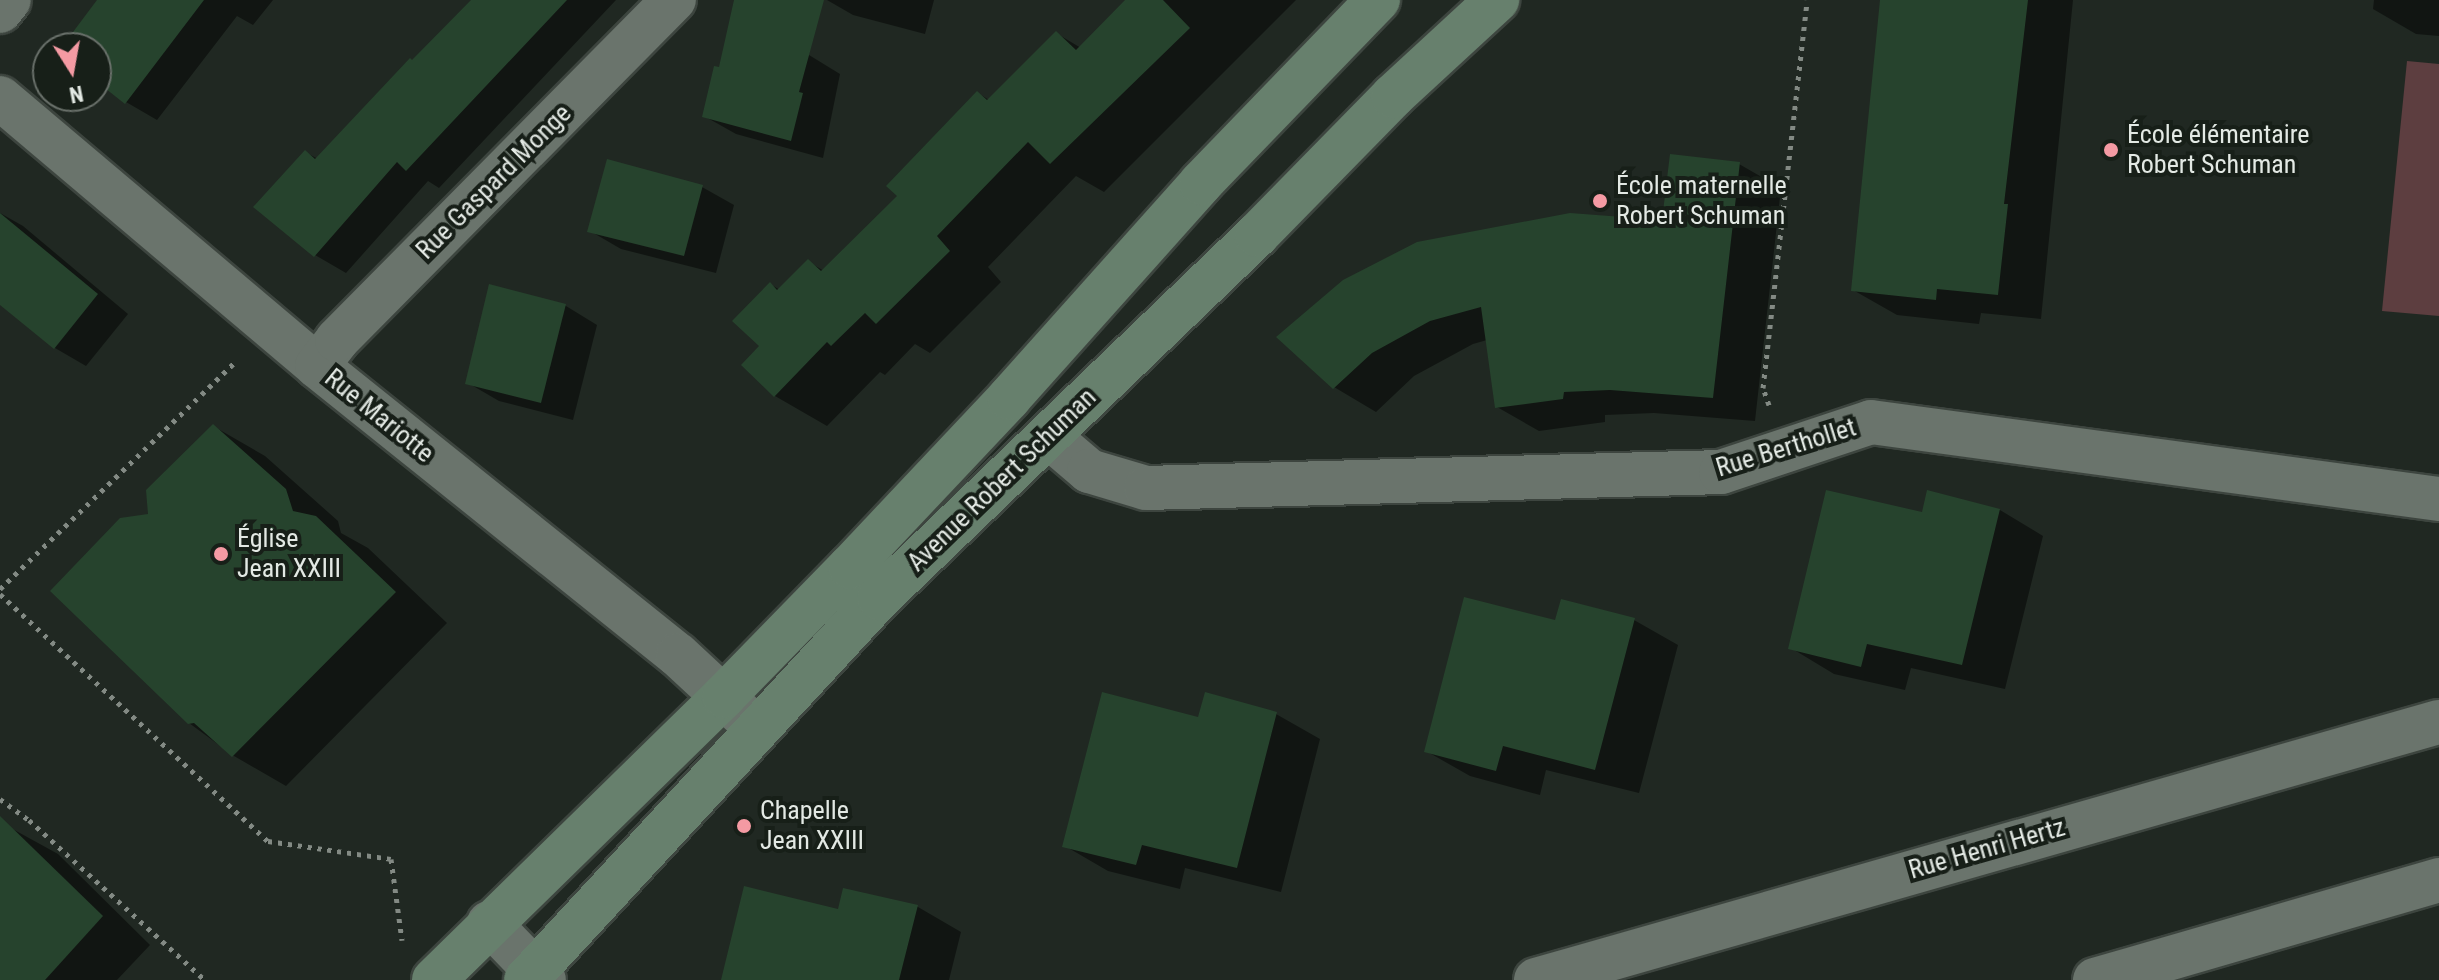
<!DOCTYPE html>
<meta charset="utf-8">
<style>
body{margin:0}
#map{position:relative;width:2439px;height:980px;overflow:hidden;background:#202822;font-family:"Roboto Condensed",sans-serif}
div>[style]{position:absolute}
.green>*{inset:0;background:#5d3e40}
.shadow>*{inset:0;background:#0007}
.building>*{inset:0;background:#26432d}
.path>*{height:5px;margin-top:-2.5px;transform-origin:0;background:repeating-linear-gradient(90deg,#838a84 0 4px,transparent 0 10px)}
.roads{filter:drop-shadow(2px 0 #3d453f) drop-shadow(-2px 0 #3d453f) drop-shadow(0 2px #3d453f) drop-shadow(0 -2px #3d453f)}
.minor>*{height:44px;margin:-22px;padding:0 22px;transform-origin:22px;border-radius:22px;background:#6a746c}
.secondary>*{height:44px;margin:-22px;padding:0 22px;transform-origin:22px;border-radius:22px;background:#67806d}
.dots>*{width:22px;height:22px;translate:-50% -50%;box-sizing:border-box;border:4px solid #171f18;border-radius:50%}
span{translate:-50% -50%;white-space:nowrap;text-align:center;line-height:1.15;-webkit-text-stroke:8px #171f18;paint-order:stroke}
.poi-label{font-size:26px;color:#e3e9e4}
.left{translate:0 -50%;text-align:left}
.street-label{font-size:26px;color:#e3e9e4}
.north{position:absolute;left:32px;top:32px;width:80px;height:80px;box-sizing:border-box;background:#171f18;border:2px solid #69706a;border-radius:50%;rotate:169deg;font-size:22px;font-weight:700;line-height:32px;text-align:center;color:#e3e9e4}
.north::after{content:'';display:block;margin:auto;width:28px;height:36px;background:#f49aa3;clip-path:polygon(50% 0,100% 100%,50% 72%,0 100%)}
</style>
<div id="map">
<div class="green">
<div style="clip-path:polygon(2407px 61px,2439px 64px,2439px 316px,2382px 311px)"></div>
</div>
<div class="shadow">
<div style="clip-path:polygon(102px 0,273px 0,253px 25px,237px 16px,157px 120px,126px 102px,96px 78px,96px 48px,63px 48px)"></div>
<div style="clip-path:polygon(474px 0,616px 0,439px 188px,428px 181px,346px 273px,315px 255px,305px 152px,318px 159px)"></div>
<div style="clip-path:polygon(827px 0,934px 0,925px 34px,853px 15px)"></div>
<div style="clip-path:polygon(1128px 0,1296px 0,1104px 192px,1076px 176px,988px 267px,1001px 282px,930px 353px,915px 344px,885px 375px,880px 372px,827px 426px,775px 396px,761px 346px,770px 284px,780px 290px,809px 262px,824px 271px,900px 195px,978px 93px,989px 100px,1056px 33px,1081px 48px)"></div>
<div style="clip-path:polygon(1882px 0,2073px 0,2041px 319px,1981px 313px,1979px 324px,1897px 315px,1853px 290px)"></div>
<div style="clip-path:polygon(2374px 0,2439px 0,2439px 36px,2416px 34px,2373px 9px)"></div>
<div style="clip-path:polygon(809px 55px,840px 74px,823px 158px,736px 134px,704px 116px)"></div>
<div style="clip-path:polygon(1739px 164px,1781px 188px,1755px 421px,1654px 413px,1605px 415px,1605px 422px,1539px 431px,1497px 407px,1487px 340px,1473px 344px,1414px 376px,1376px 412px,1334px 387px,1279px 337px,1664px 222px)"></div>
<div style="clip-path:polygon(702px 187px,734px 205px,716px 273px,621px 249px,590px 231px)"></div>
<div style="clip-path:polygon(0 213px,23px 226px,128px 314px,86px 366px,55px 348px,0 303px)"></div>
<div style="clip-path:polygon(491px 287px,566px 306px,597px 325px,573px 420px,499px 401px,468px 383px)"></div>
<div style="clip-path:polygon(213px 426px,265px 456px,338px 521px,341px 533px,368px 548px,447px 623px,286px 786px,234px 756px,189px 723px)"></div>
<div style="clip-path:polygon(2000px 510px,2043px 536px,2005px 689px,1911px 668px,1905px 690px,1834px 674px,1791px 648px,1923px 515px)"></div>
<div style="clip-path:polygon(1634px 620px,1678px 645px,1639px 793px,1546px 770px,1540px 795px,1470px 776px,1426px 751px,1556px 622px)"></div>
<div style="clip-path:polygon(1206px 695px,1276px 714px,1320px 739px,1281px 892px,1185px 868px,1180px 889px,1108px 871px,1065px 846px,1200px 719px)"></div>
<div style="clip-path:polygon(9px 827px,58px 854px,150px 945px,117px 980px,0 980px,0 836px)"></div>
<div style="clip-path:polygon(845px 890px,918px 907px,961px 932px,949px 980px,723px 980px,839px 912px)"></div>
</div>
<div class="building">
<div style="clip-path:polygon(97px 0,204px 0,125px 104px,96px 81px,96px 48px,61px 48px)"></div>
<div style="clip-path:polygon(471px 0,567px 0,406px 171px,397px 162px,314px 257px,253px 207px,305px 150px,315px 159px,410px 58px,412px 60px)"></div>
<div style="clip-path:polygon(734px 0,824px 0,799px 92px,803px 93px,791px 141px,702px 117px,714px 66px,719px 67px)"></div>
<div style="clip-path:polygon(1125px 0,1163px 0,1190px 28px,1050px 164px,1028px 142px,937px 236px,950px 251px,876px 324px,865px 313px,831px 346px,827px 342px,774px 397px,741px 365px,759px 346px,732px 321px,770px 282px,777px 290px,808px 259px,821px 271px,897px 196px,886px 186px,977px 91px,987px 100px,1056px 31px,1076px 50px)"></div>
<div style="clip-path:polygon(1880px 0,2028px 0,2004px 204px,2008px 204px,1998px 295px,1937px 289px,1936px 300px,1851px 291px)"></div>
<div style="clip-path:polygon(1670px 154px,1740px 162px,1713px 398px,1610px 390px,1564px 392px,1563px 399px,1495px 408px,1481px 307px,1430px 321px,1372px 353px,1333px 389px,1276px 337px,1343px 280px,1417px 242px,1570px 213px,1662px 220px)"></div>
<div style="clip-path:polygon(607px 159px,703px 185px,684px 256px,587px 232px)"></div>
<div style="clip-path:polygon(0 213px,98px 294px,54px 349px,0 305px)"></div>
<div style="clip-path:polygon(489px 284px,566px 304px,541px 403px,465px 384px)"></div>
<div style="clip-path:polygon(213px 424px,286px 489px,293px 511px,316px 516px,396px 592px,232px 757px,194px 723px,188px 724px,50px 591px,120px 518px,148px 514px,146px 490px)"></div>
<div style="clip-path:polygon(1826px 490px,1922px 512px,1927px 490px,2000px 509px,1962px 665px,1867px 644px,1861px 667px,1788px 649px)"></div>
<div style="clip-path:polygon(1464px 597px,1555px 620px,1561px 599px,1635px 618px,1595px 770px,1503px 746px,1496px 771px,1424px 752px)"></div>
<div style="clip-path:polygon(1102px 692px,1198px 717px,1205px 692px,1277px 712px,1237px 868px,1142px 845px,1136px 865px,1062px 847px)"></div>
<div style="clip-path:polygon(0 816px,103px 916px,45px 980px,0 980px)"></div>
<div style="clip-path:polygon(744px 886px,838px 909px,843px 888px,918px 905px,899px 980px,721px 980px)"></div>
</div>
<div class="path">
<div style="left:1769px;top:405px;width:18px;rotate:-109deg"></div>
<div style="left:1763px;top:388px;width:390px;rotate:-83.5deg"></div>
<div style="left:0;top:589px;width:327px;rotate:-44deg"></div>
<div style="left:0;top:594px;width:364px;rotate:42.7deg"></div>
<div style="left:268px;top:841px;width:124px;rotate:8.3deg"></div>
<div style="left:391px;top:859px;width:82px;rotate:82.3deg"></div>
<div style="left:0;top:799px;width:36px;rotate:36deg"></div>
<div style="left:29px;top:820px;width:238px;rotate:42.3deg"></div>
</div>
<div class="roads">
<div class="minor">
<div style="left:0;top:11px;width:14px;rotate:-51deg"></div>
<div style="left:0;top:98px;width:415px;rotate:40.2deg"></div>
<div style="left:317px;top:366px;width:462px;rotate:38.7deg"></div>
<div style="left:678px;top:655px;width:97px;rotate:42.9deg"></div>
<div style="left:317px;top:366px;width:33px;rotate:-52deg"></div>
<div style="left:337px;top:340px;width:479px;rotate:-45.3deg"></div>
<div style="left:1048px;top:436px;width:54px;rotate:40.5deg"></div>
<div style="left:1089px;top:471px;width:59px;rotate:16.6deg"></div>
<div style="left:1146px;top:488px;width:575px;rotate:-1.59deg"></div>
<div style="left:1721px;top:472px;width:158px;rotate:-18.4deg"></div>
<div style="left:1871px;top:422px;width:573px;rotate:7.72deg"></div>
<div style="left:489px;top:923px;width:79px;rotate:46deg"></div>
<div style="left:1536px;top:980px;width:939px;rotate:-15.95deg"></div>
<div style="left:2095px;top:980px;width:358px;rotate:-16.2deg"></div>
</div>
<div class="secondary">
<div style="left:434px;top:980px;width:406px;rotate:-44.4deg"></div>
<div style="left:724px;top:696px;width:180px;rotate:-45.7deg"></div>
<div style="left:850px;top:567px;width:232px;rotate:-46.7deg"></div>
<div style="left:1009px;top:398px;width:288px;rotate:-48.2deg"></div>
<div style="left:1201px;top:183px;width:255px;rotate:-46deg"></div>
<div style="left:526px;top:980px;width:520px;rotate:-47.26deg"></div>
<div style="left:879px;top:598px;width:524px;rotate:-43.84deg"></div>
<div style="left:1257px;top:235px;width:194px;rotate:-45.6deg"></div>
<div style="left:1393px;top:96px;width:142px;rotate:-42.7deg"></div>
</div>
</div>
<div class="dots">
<div style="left:2111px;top:150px;background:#f49aa3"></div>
<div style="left:1600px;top:201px;background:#f49aa3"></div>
<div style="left:221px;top:554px;background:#f49aa3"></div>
<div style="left:744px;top:826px;background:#f49aa3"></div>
</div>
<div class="poi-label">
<span class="left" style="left:2127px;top:150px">École élémentaire<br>Robert Schuman</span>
<span class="left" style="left:1616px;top:201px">École maternelle<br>Robert Schuman</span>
<span class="left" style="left:237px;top:554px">Église<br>Jean XXIII</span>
<span class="left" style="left:760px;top:826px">Chapelle<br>Jean XXIII</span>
</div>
<div class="street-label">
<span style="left:494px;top:182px;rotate:-45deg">Rue Gaspard Monge</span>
<span style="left:379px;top:416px;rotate:39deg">Rue Mariotte</span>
<span style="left:1786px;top:448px;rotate:-17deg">Rue Berthollet</span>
<span style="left:1002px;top:480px;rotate:-44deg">Avenue Robert Schuman</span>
<span style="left:1987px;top:849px;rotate:-16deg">Rue Henri Hertz</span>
</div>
<div class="north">N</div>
</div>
